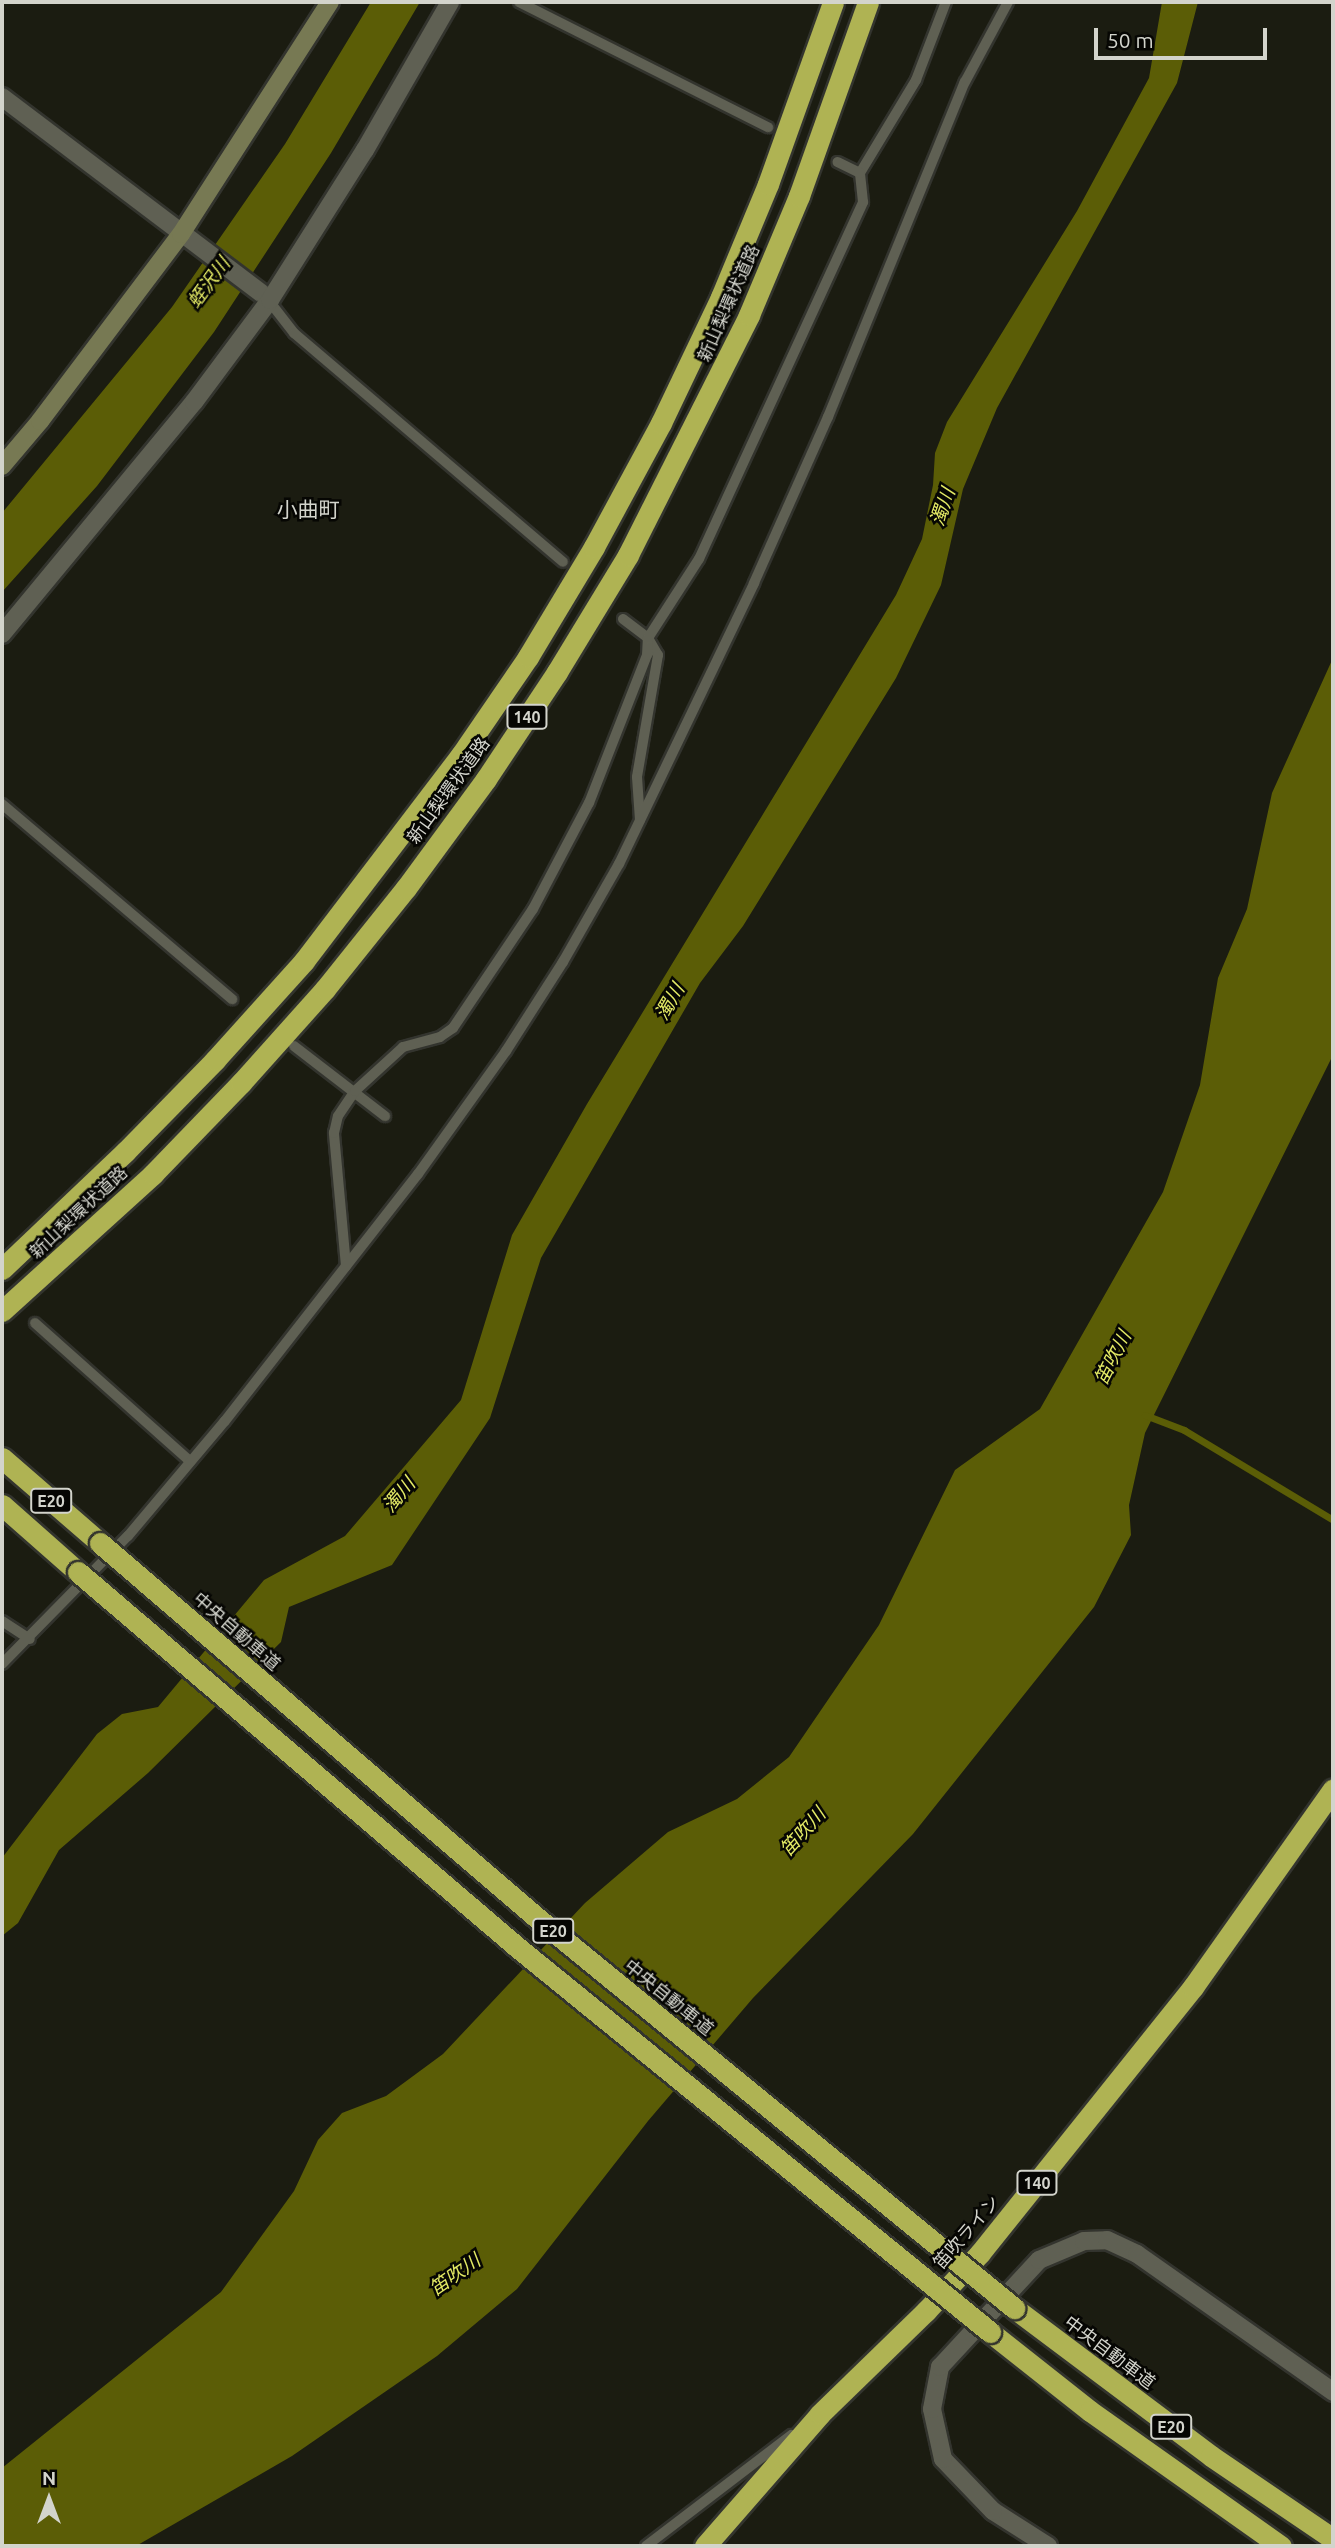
<!DOCTYPE html>
<meta charset="utf-8">
<style>
body{margin:0}
#map{position:relative;width:1335px;height:2548px;overflow:hidden;background:#1b1c11;font-family:Ubuntu,"Noto Sans JP",sans-serif}
div>[style]{position:absolute}
.water>*{inset:0;background:#5b5d06}
.stream>*{height:7px;margin:-3.5px;padding:0 3.5px;transform-origin:3.5px;border-radius:3.5px;background:#5b5d06}
.roads{filter:drop-shadow(2px 0 #33342e) drop-shadow(-2px 0 #33342e) drop-shadow(0 2px #33342e) drop-shadow(0 -2px #33342e)}
.lane>*{height:10px;margin:-5px;padding:0 5px;transform-origin:5px;border-radius:5px;background:#5f6053}
.street>*{height:18px;margin:-9px;padding:0 9px;transform-origin:9px;border-radius:9px;background:#5f6053}
.secondary>*{height:18px;margin:-9px;padding:0 9px;transform-origin:9px;border-radius:9px;background:#777953}
.highway>*{height:21px;margin:-10.5px;padding:0 10.5px;transform-origin:10.5px;border-radius:10.5px;background:#afb353}
.bridges{filter:drop-shadow(2px 0 #33342e) drop-shadow(-2px 0 #33342e) drop-shadow(0 2px #33342e) drop-shadow(0 -2px #33342e)}
.highway-bridge>*{height:21px;margin:-10.5px;padding:0 10.5px;transform-origin:10.5px;border-radius:10.5px;background:#afb353}
span{translate:-50% -50%;white-space:nowrap;text-align:center;line-height:1.15;-webkit-text-stroke:5px #060603;paint-order:stroke}
.shield-label span{padding:2px 5px;background:#060603;border:2px solid;border-radius:5px;-webkit-text-stroke-width:0}
.shield-label{font-size:16px;color:#d3d4cc;font-weight:700}
.street-label{font-size:18px;color:#d3d4cc}
.water-label{font-size:19px;color:#e4ea65;font-style:italic}
.quarter-label{font-size:21px;color:#d3d4cc}
.frame{position:absolute;inset:0;border:4px solid #d3d4cc;pointer-events:none}
.north{position:absolute;left:14px;top:2464px;width:70px;height:70px;-webkit-text-stroke:5px #060603;paint-order:stroke;rotate:0deg;font-size:19px;font-weight:700;line-height:28px;text-align:center;color:#d3d4cc}
.north::after{content:'';display:block;margin:auto;width:24px;height:32px;background:#d3d4cc;clip-path:polygon(50% 0,100% 100%,50% 72%,0 100%)}
.scale{position:absolute;left:1094px;top:28px;width:173px;height:32px;box-sizing:border-box;border:4px solid #d3d4cc;border-top:0;padding-left:9px;font-size:21px;line-height:24px;white-space:nowrap;color:#d3d4cc;-webkit-text-stroke:5px #060603;paint-order:stroke}
</style>
<div id="map">
<div class="water">
<div style="clip-path:polygon(371px 2px,420px 2px,331px 153px,214px 332px,97px 486px,2px 592px,2px 513px,172px 307px,285px 144px)"></div>
<div style="clip-path:polygon(1162px 2px,1198px 2px,1177px 83px,997px 408px,963px 489px,941px 585px,896px 678px,743px 926px,700px 983px,541px 1258px,490px 1418px,392px 1565px,289px 1607px,281px 1642px,148px 1773px,59px 1850px,18px 1923px,2px 1936px,2px 1858px,97px 1734px,122px 1714px,158px 1707px,264px 1580px,345px 1536px,461px 1400px,512px 1235px,587px 1104px,896px 595px,922px 539px,933px 485px,935px 453px,947px 422px,1077px 211px,1149px 78px)"></div>
<div style="clip-path:polygon(1333px 658px,1333px 1055px,1145px 1433px,1129px 1505px,1131px 1535px,1094px 1607px,913px 1834px,753px 1998px,648px 2121px,517px 2289px,437px 2356px,292px 2456px,136px 2546px,2px 2546px,2px 2468px,221px 2292px,294px 2191px,318px 2140px,342px 2113px,386px 2096px,443px 2054px,585px 1903px,668px 1832px,737px 1799px,789px 1757px,879px 1625px,955px 1470px,1040px 1409px,1163px 1192px,1200px 1085px,1218px 978px,1247px 909px,1272px 793px)"></div>
</div>
<div class="stream">
<div style="left:1145px;top:1415px;width:42px;rotate:21deg"></div>
<div style="left:1184px;top:1430px;width:174px;rotate:31.1deg"></div>
</div>
<div class="roads">
<div class="lane">
<div style="left:519px;top:2px;width:279px;rotate:26.7deg"></div>
<div style="left:860px;top:173px;width:109px;rotate:-58.9deg"></div>
<div style="left:916px;top:80px;width:84px;rotate:-69deg"></div>
<div style="left:266px;top:297px;width:46px;rotate:52.1deg"></div>
<div style="left:294px;top:333px;width:353px;rotate:40.4deg"></div>
<div style="left:623px;top:619px;width:31px;rotate:37deg"></div>
<div style="left:648px;top:638px;width:20px;rotate:60deg"></div>
<div style="left:658px;top:655px;width:124px;rotate:99.8deg"></div>
<div style="left:637px;top:777px;width:43px;rotate:86deg"></div>
<div style="left:2px;top:804px;width:302px;rotate:40.3deg"></div>
<div style="left:294px;top:1046px;width:115px;rotate:37.6deg"></div>
<div style="left:346px;top:1266px;width:134px;rotate:-95.2deg"></div>
<div style="left:334px;top:1133px;width:17px;rotate:-77deg"></div>
<div style="left:338px;top:1116px;width:30px;rotate:-56deg"></div>
<div style="left:355px;top:1091px;width:65px;rotate:-42.5deg"></div>
<div style="left:403px;top:1047px;width:38px;rotate:-15deg"></div>
<div style="left:440px;top:1037px;width:16px;rotate:-35deg"></div>
<div style="left:453px;top:1028px;width:143px;rotate:-56.1deg"></div>
<div style="left:533px;top:909px;width:120px;rotate:-62.2deg"></div>
<div style="left:589px;top:803px;width:159px;rotate:-68.6deg"></div>
<div style="left:647px;top:655px;width:17px;rotate:-87deg"></div>
<div style="left:648px;top:638px;width:94px;rotate:-57.2deg"></div>
<div style="left:699px;top:559px;width:393px;rotate:-65.3deg"></div>
<div style="left:863px;top:202px;width:29px;rotate:-96deg"></div>
<div style="left:860px;top:173px;width:25px;rotate:-154deg"></div>
<div style="left:35px;top:1323px;width:208px;rotate:41.7deg"></div>
<div style="left:2px;top:1621px;width:33px;rotate:33deg"></div>
<div style="left:2px;top:1664px;width:180px;rotate:-45.5deg"></div>
<div style="left:128px;top:1536px;width:150px;rotate:-49.9deg"></div>
<div style="left:225px;top:1421px;width:313px;rotate:-52deg"></div>
<div style="left:418px;top:1174px;width:151px;rotate:-54.4deg"></div>
<div style="left:506px;top:1051px;width:106px;rotate:-57.4deg"></div>
<div style="left:563px;top:962px;width:113px;rotate:-60.3deg"></div>
<div style="left:619px;top:864px;width:312px;rotate:-64.3deg"></div>
<div style="left:754px;top:583px;width:182px;rotate:-66deg"></div>
<div style="left:828px;top:417px;width:362px;rotate:-67.8deg"></div>
<div style="left:965px;top:82px;width:91px;rotate:-61.7deg"></div>
<div style="left:646px;top:2546px;width:183px;rotate:-37.4deg"></div>
</div>
<div class="street">
<div style="left:2px;top:97px;width:325px;rotate:37.1deg"></div>
<div style="left:2px;top:634px;width:301px;rotate:-50.4deg"></div>
<div style="left:194px;top:402px;width:127px;rotate:-53.3deg"></div>
<div style="left:270px;top:300px;width:178px;rotate:-57.7deg"></div>
<div style="left:365px;top:150px;width:171px;rotate:-60.1deg"></div>
<div style="left:1048px;top:2546px;width:65px;rotate:-147.5deg"></div>
<div style="left:993px;top:2511px;width:72px;rotate:-133.9deg"></div>
<div style="left:943px;top:2459px;width:51px;rotate:-102.4deg"></div>
<div style="left:932px;top:2409px;width:43px;rotate:-79.2deg"></div>
<div style="left:940px;top:2367px;width:146px;rotate:-47.2deg"></div>
<div style="left:1039px;top:2260px;width:49px;rotate:-22.9deg"></div>
<div style="left:1084px;top:2241px;width:23px;rotate:-2deg"></div>
<div style="left:1107px;top:2240px;width:33px;rotate:25deg"></div>
<div style="left:1137px;top:2254px;width:240px;rotate:35.1deg"></div>
</div>
<div class="secondary">
<div style="left:2px;top:466px;width:59px;rotate:-49.8deg"></div>
<div style="left:40px;top:421px;width:234px;rotate:-53deg"></div>
<div style="left:181px;top:234px;width:276px;rotate:-57.3deg"></div>
</div>
<div class="highway">
<div style="left:2px;top:1269px;width:170px;rotate:-43.6deg"></div>
<div style="left:125px;top:1152px;width:129px;rotate:-45.6deg"></div>
<div style="left:215px;top:1060px;width:133px;rotate:-48deg"></div>
<div style="left:304px;top:961px;width:259px;rotate:-52.7deg"></div>
<div style="left:461px;top:755px;width:119px;rotate:-55.6deg"></div>
<div style="left:528px;top:657px;width:128px;rotate:-59deg"></div>
<div style="left:594px;top:547px;width:141px;rotate:-61.6deg"></div>
<div style="left:661px;top:423px;width:140px;rotate:-64.5deg"></div>
<div style="left:721px;top:297px;width:122px;rotate:-67.4deg"></div>
<div style="left:768px;top:184px;width:193px;rotate:-70.3deg"></div>
<div style="left:2px;top:1311px;width:204px;rotate:-42.2deg"></div>
<div style="left:153px;top:1174px;width:127px;rotate:-46deg"></div>
<div style="left:241px;top:1083px;width:126px;rotate:-48.2deg"></div>
<div style="left:325px;top:989px;width:129px;rotate:-51.3deg"></div>
<div style="left:406px;top:888px;width:135px;rotate:-53.7deg"></div>
<div style="left:486px;top:779px;width:128px;rotate:-56.4deg"></div>
<div style="left:557px;top:672px;width:137px;rotate:-58.7deg"></div>
<div style="left:628px;top:555px;width:269px;rotate:-63.2deg"></div>
<div style="left:749px;top:315px;width:129px;rotate:-67.2deg"></div>
<div style="left:799px;top:196px;width:206px;rotate:-70.4deg"></div>
<div style="left:2px;top:1458px;width:130px;rotate:40.9deg"></div>
<div style="left:2px;top:1505px;width:101px;rotate:41.4deg"></div>
<div style="left:1014px;top:2308px;width:246px;rotate:36.9deg"></div>
<div style="left:1211px;top:2456px;width:148px;rotate:34.2deg"></div>
<div style="left:990px;top:2332px;width:127px;rotate:38.3deg"></div>
<div style="left:1090px;top:2411px;width:234px;rotate:35.3deg"></div>
<div style="left:705px;top:2546px;width:175px;rotate:-48.9deg"></div>
<div style="left:820px;top:2414px;width:148px;rotate:-44.2deg"></div>
<div style="left:926px;top:2311px;width:79px;rotate:-47deg"></div>
<div style="left:980px;top:2253px;width:341px;rotate:-51.3deg"></div>
<div style="left:1193px;top:1987px;width:242px;rotate:-54.7deg"></div>
</div>
</div>
<div class="bridges">
<div class="highway-bridge">
<div style="left:100px;top:1543px;width:574px;rotate:40.62deg"></div>
<div style="left:536px;top:1917px;width:618px;rotate:39.28deg"></div>
<div style="left:78px;top:1572px;width:577px;rotate:40.5deg"></div>
<div style="left:517px;top:1947px;width:610px;rotate:39.14deg"></div>
</div>
</div>
<div class="shield-label">
<span style="left:527px;top:717px">140</span>
<span style="left:51px;top:1501px">E20</span>
<span style="left:553px;top:1931px">E20</span>
<span style="left:1037px;top:2183px">140</span>
<span style="left:1171px;top:2427px">E20</span>
</div>
<div class="street-label">
<span style="left:728px;top:303px;rotate:-66deg">新山梨環状道路</span>
<span style="left:448px;top:790px;rotate:-54deg">新山梨環状道路</span>
<span style="left:78px;top:1212px;rotate:-43deg">新山梨環状道路</span>
<span style="left:237px;top:1631px;rotate:41deg">中央自動車道</span>
<span style="left:669px;top:1997px;rotate:39deg">中央自動車道</span>
<span style="left:966px;top:2232px;rotate:-49deg">笛吹ライン</span>
<span style="left:1110px;top:2352px;rotate:37deg">中央自動車道</span>
</div>
<div class="water-label">
<span style="left:209px;top:283px;rotate:-54deg">蛭沢川</span>
<span style="left:943px;top:507px;rotate:-71deg">濁川</span>
<span style="left:670px;top:1002px;rotate:-60deg">濁川</span>
<span style="left:1113px;top:1358px;rotate:-63deg">笛吹川</span>
<span style="left:399px;top:1495px;rotate:-50deg">濁川</span>
<span style="left:803px;top:1832px;rotate:-48deg">笛吹川</span>
<span style="left:455px;top:2275px;rotate:-35deg">笛吹川</span>
</div>
<div class="quarter-label">
<span style="left:308px;top:509px">小曲町</span>
</div>
<div class="frame"></div>
<div class="north">N</div>
<div class="scale">50 m</div>
</div>
